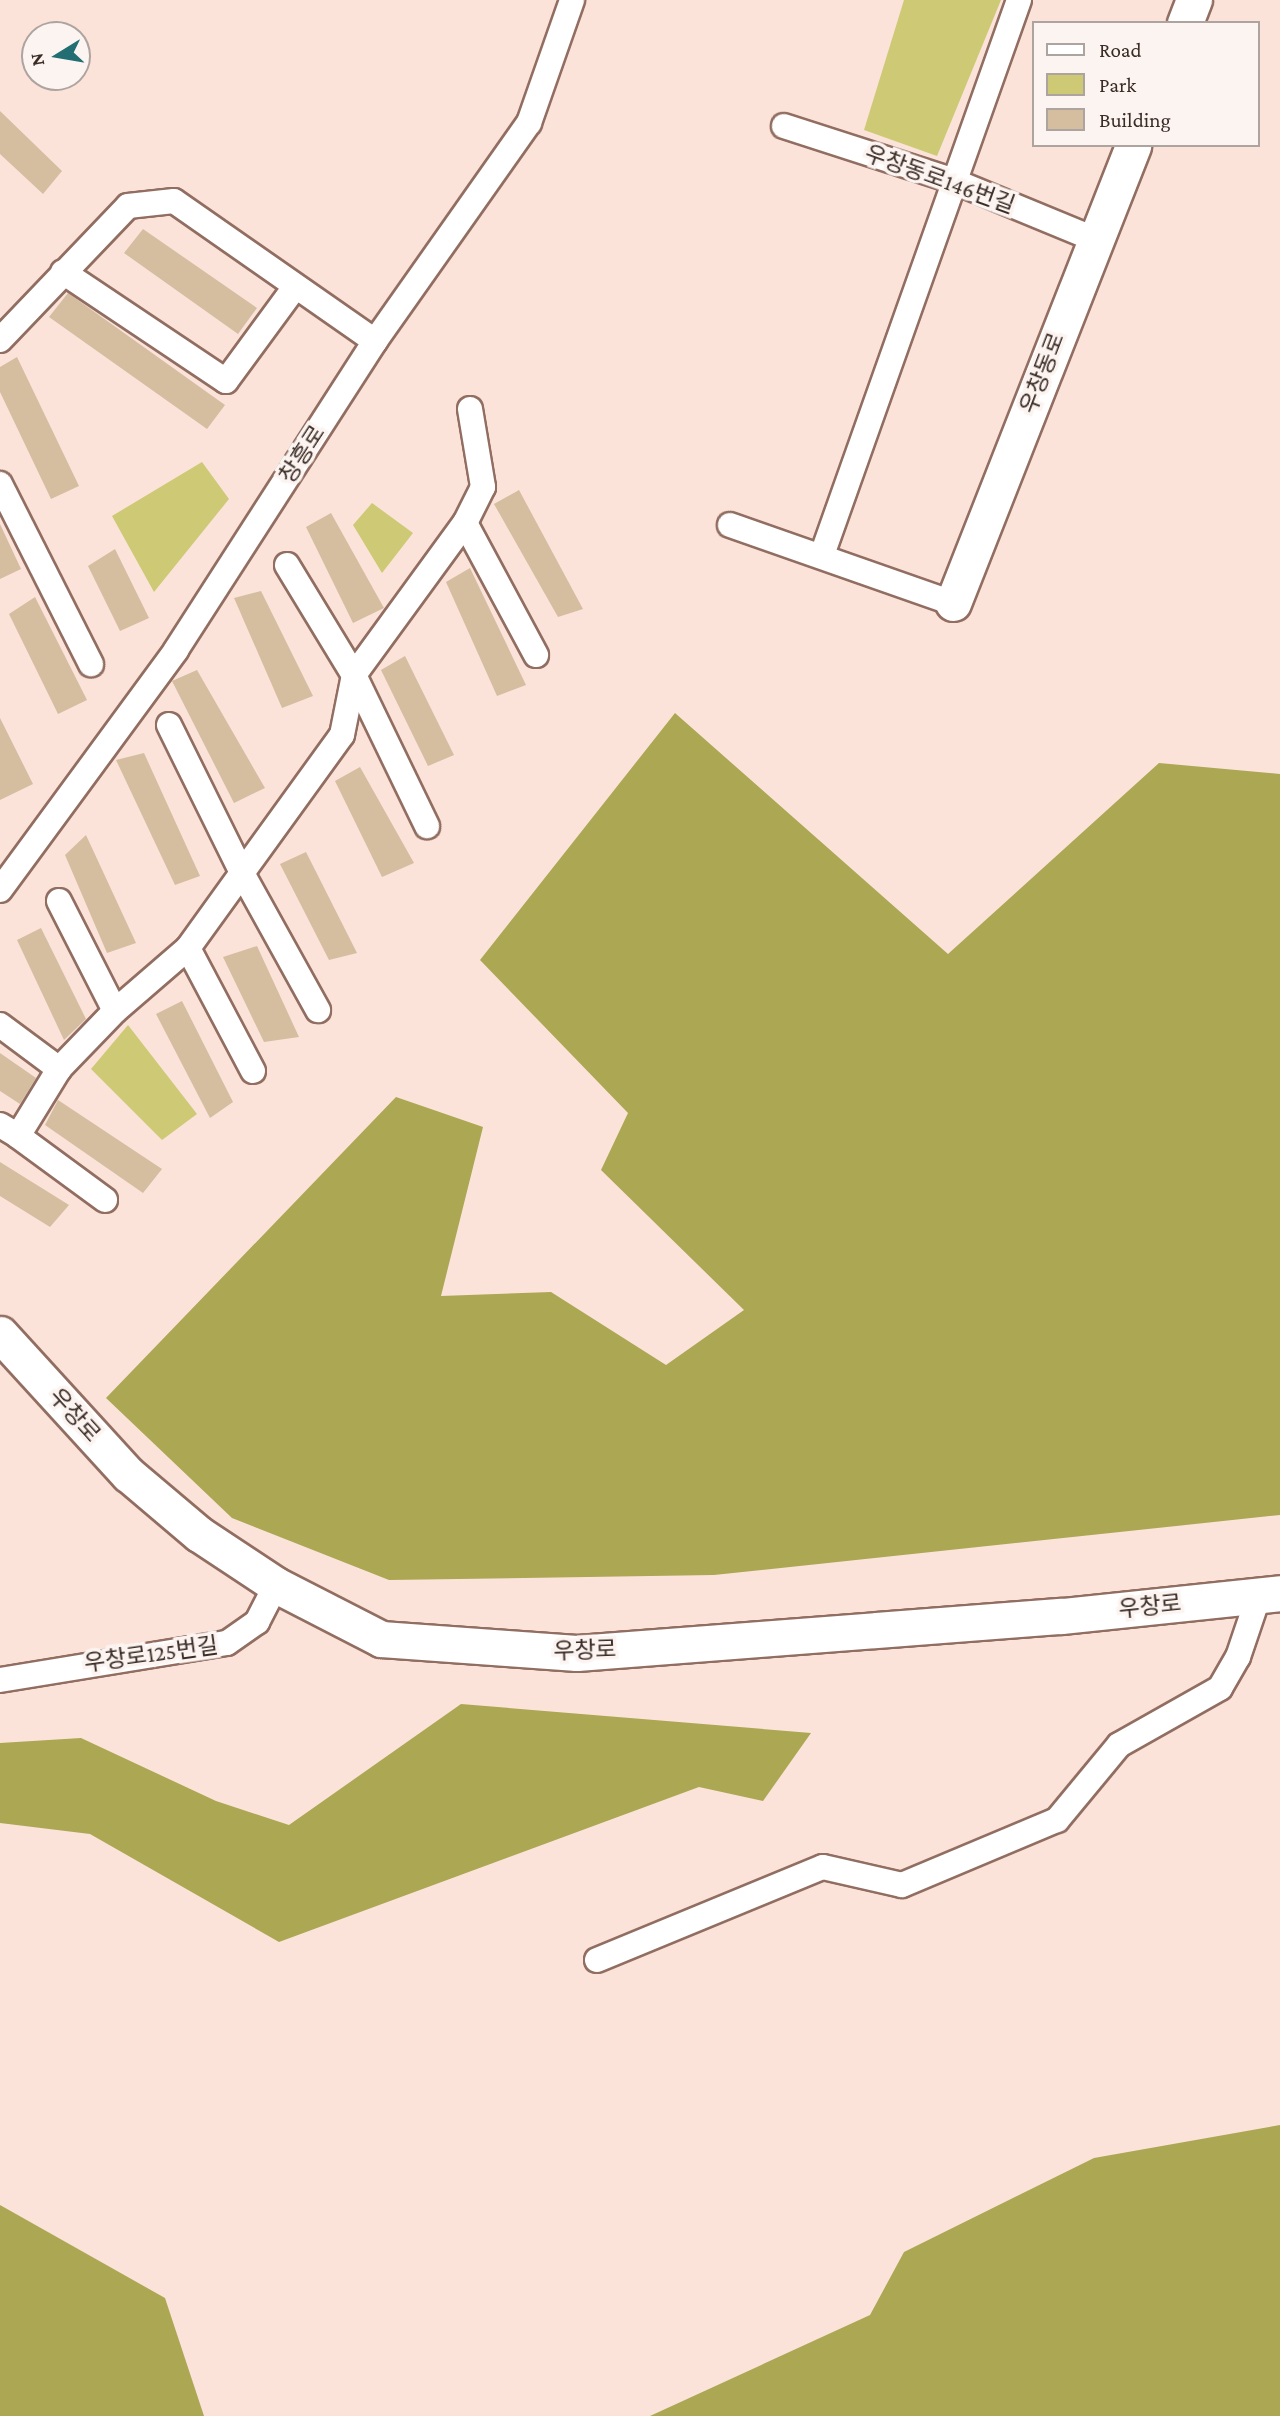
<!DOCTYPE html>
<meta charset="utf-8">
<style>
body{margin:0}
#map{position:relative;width:1280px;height:2416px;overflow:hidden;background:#fbe3da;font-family:"Crimson Pro","Noto Sans KR",serif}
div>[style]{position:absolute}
.green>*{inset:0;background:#cec975}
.forest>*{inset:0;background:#aca753}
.building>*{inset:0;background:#d5bda0}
.roads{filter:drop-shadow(2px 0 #916e61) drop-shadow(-2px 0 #916e61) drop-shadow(0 2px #916e61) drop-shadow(0 -2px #916e61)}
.minor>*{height:24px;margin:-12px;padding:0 12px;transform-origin:12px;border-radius:12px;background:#fff}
.secondary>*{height:35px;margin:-17.5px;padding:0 17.5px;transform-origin:17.5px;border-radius:17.5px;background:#fff}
span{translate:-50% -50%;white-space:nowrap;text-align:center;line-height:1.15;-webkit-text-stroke:7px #fcf4f1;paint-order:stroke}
.street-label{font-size:23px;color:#3a2b25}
.legend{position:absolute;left:1032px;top:21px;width:228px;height:126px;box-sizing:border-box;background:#fcf4f1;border:2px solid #aea49f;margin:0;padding:9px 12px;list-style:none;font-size:21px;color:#3a2b25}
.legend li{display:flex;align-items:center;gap:14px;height:35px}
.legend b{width:35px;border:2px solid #aea49f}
.north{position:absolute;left:21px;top:21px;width:70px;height:70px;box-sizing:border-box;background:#fcf4f1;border:2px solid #aea49f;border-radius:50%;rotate:259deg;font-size:19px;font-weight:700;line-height:28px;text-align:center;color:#3a2b25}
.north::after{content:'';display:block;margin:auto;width:24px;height:32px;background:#226e72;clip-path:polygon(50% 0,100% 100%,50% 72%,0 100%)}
</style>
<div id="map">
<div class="green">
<div style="clip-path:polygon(904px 0,1001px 0,937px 156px,864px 130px)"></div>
<div style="clip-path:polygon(202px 462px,229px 499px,154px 592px,112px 516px)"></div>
<div style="clip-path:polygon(372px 503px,413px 533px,382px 573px,353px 525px)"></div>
<div style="clip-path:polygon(128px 1025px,197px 1114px,162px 1140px,91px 1069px)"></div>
</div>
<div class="forest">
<div style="clip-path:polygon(675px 713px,948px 954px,1159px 763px,1280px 774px,1280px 1515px,714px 1575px,389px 1580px,232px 1518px,106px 1398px,396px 1097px,483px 1127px,441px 1296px,551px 1292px,666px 1365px,744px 1310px,601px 1170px,628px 1113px,480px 960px)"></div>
<div style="clip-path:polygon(461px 1704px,811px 1733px,763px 1801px,699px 1787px,279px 1942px,90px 1834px,0 1823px,0 1743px,81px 1738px,216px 1801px,289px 1825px)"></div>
<div style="clip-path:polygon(1280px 2125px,1280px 2416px,650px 2416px,870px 2315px,904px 2252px,1094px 2158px)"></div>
<div style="clip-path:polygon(0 2205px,165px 2298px,204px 2416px,0 2416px)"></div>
</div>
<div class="building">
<div style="clip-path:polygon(0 111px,62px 171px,43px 194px,0 154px)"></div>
<div style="clip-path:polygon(143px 229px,257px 308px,238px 334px,124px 253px)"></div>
<div style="clip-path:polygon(68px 293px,225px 405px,207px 429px,49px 317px)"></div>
<div style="clip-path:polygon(17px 357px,79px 486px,51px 499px,0 392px,0 367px)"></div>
<div style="clip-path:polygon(519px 490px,583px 609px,558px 617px,494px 504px)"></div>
<div style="clip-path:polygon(331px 513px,384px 608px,353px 623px,306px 527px)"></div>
<div style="clip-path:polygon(0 524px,21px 569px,0 579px)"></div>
<div style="clip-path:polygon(115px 549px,149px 618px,120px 631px,88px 566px)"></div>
<div style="clip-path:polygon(470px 568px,526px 685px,497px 696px,446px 582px)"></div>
<div style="clip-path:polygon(261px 591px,313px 696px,282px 708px,234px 598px)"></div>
<div style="clip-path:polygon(35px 597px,87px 700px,58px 714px,9px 614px)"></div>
<div style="clip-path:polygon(405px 656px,454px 755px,428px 766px,381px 670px)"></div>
<div style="clip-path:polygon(197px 670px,265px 788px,234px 803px,172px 681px)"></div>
<div style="clip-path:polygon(0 718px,33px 784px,0 800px)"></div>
<div style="clip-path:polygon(144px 753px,200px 876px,175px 885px,116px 760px)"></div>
<div style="clip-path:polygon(360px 767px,414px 863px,382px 877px,335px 781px)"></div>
<div style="clip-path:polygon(86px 835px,136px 943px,107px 953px,65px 855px)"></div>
<div style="clip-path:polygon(306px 852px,357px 953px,329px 960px,280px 864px)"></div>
<div style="clip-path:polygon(41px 928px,86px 1019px,64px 1040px,17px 940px)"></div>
<div style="clip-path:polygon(257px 946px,299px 1037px,264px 1042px,223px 957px)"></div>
<div style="clip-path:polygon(182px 1001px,233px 1102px,210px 1118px,156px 1014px)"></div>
<div style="clip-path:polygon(0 1053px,36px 1078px,20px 1104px,0 1091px)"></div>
<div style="clip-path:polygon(58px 1100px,162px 1169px,143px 1193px,45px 1125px)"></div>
<div style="clip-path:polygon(0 1162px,69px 1205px,50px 1227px,0 1196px)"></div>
</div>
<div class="roads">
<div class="minor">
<div style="left:784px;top:126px;width:176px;rotate:17.9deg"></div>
<div style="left:951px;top:180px;width:155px;rotate:22.4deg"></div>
<div style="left:63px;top:272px;width:196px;rotate:33.8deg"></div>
<div style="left:226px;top:381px;width:117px;rotate:-53.7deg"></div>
<div style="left:0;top:340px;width:185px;rotate:-46.3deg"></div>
<div style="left:128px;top:206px;width:46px;rotate:-6.2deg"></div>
<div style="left:174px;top:201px;width:245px;rotate:34.9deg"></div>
<div style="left:470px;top:409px;width:79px;rotate:80.5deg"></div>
<div style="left:483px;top:487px;width:40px;rotate:116.6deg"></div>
<div style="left:465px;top:523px;width:150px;rotate:61.7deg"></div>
<div style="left:0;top:484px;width:202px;rotate:63.2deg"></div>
<div style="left:730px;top:525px;width:236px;rotate:19.3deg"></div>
<div style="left:822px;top:555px;width:589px;rotate:-70.46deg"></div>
<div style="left:287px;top:565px;width:129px;rotate:58.7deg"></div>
<div style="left:354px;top:675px;width:188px;rotate:-53.9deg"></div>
<div style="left:354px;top:675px;width:168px;rotate:64.2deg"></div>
<div style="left:169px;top:725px;width:165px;rotate:63.7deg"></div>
<div style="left:242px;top:873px;width:170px;rotate:-54.1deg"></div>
<div style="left:342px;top:735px;width:61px;rotate:-78.7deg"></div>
<div style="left:0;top:890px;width:298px;rotate:-53.7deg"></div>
<div style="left:176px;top:650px;width:368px;rotate:-57.2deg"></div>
<div style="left:375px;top:341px;width:267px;rotate:-54.8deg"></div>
<div style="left:529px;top:123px;width:130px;rotate:-70.7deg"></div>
<div style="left:59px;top:901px;width:123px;rotate:63deg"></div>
<div style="left:115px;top:1011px;width:96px;rotate:-40.8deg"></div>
<div style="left:0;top:1025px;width:74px;rotate:36.7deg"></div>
<div style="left:59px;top:1069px;width:81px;rotate:-46deg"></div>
<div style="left:253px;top:1071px;width:139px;rotate:-117.9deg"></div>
<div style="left:188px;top:948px;width:92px;rotate:-54.2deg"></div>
<div style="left:242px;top:873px;width:157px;rotate:61deg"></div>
<div style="left:0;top:1125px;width:21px;rotate:31deg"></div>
<div style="left:18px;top:1136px;width:79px;rotate:-58.5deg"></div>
<div style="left:18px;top:1136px;width:108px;rotate:36.3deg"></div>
<div style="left:0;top:1680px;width:230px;rotate:-9.3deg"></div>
<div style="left:227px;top:1643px;width:37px;rotate:-35deg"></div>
<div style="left:257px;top:1622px;width:42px;rotate:-62.8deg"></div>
<div style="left:597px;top:1960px;width:244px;rotate:-22.4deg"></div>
<div style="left:823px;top:1867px;width:81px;rotate:12.8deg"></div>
<div style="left:902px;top:1885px;width:168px;rotate:-22.8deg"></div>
<div style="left:1057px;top:1820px;width:97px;rotate:-50.4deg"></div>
<div style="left:1119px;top:1745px;width:116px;rotate:-29.4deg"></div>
<div style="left:1220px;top:1688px;width:36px;rotate:-60deg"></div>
<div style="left:1238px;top:1657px;width:62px;rotate:-71.3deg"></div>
</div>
<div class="secondary">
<div style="left:1185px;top:23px;width:25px;rotate:-69deg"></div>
<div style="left:953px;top:603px;width:492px;rotate:-68.5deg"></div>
<div style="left:0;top:1334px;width:190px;rotate:47.6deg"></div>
<div style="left:128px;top:1474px;width:93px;rotate:40.2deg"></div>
<div style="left:199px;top:1534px;width:92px;rotate:33.5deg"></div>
<div style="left:276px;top:1585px;width:118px;rotate:27.2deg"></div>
<div style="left:381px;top:1639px;width:196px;rotate:4.1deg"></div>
<div style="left:577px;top:1653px;width:486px;rotate:-4.4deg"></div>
<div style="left:1062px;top:1616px;width:219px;rotate:-6deg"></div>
</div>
</div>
<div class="street-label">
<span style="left:940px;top:179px;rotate:20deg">우창동로146번길</span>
<span style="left:1042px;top:373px;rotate:-69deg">우창동로</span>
<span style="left:302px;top:454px;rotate:-57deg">창흥로</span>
<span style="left:75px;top:1415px;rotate:48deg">우창로</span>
<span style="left:1150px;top:1606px;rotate:-6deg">우창로</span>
<span style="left:585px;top:1650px;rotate:-2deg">우창로</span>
<span style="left:151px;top:1654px;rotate:-8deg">우창로125번길</span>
</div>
<ul class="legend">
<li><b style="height:9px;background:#fff"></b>Road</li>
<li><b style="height:19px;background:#cec975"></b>Park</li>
<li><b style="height:19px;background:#d5bda0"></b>Building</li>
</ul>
<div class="north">N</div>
</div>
